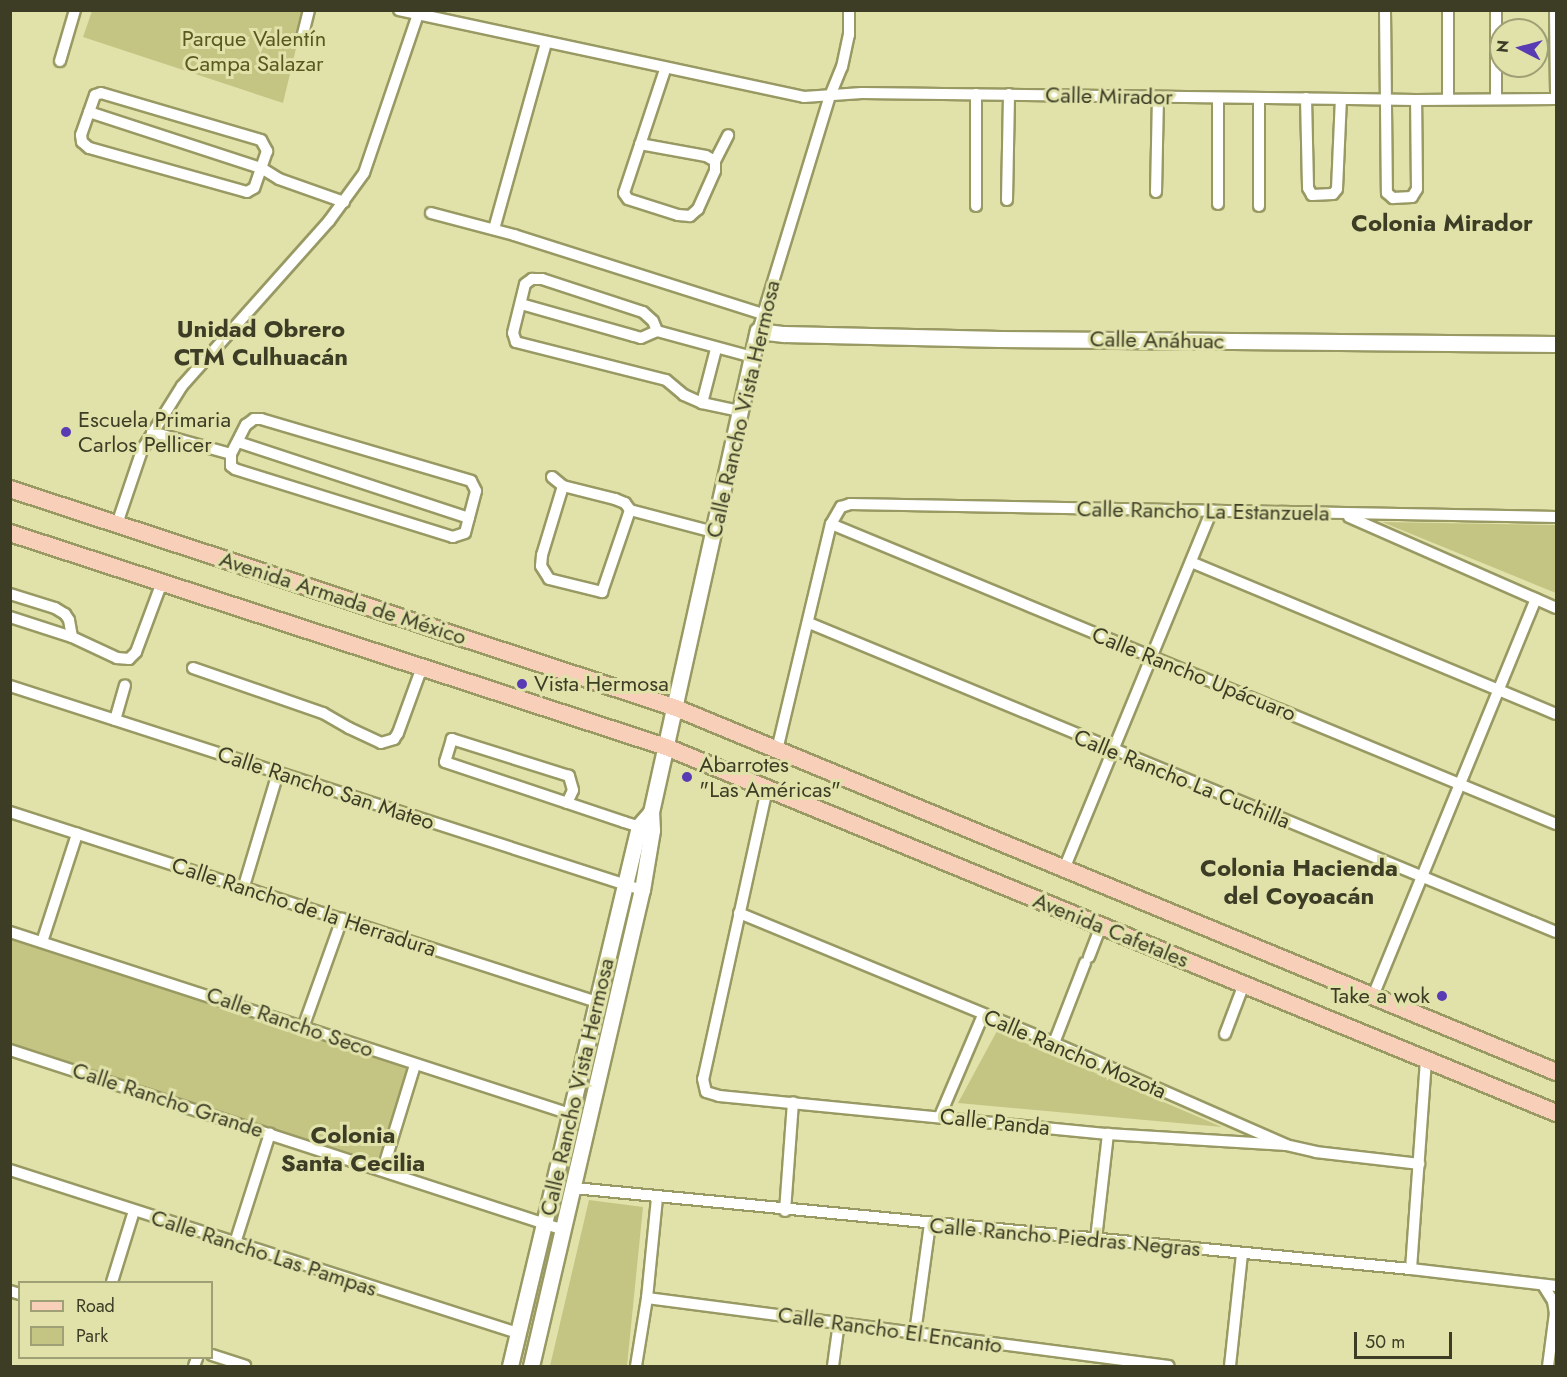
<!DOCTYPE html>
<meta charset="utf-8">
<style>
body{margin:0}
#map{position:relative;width:1567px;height:1377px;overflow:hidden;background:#e0e2aa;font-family:Jost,sans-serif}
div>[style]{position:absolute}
.green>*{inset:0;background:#c4c583}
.roads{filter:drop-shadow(2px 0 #989963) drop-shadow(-2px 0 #989963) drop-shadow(0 2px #989963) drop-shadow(0 -2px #989963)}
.street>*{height:10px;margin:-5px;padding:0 5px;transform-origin:5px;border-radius:5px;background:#fff}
.secondary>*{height:15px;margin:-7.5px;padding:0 7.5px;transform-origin:7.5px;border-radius:7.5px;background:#fff}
.primary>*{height:16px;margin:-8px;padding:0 8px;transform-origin:8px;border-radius:8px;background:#f8cfb9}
.dots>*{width:16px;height:16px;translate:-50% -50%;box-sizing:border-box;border:3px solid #e0e2aa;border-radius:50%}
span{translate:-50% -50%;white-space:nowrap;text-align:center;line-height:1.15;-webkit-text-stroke:6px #e0e2aa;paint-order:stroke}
.park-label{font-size:22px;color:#58581f}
.street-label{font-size:22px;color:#3d3d26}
.poi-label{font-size:22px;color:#3d3d26}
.left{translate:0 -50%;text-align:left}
.right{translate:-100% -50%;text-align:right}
.neighbourhood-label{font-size:24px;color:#3d3d26;font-weight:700}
.frame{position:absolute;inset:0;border:12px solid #3d3d26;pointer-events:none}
.legend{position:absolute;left:18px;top:1281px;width:195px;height:78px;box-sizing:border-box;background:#e0e2aa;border:2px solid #9fa075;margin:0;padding:8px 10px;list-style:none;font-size:18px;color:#3d3d26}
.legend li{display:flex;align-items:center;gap:12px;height:30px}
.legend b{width:30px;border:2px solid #9fa075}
.north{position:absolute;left:1489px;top:18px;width:60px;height:60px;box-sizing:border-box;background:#e0e2aa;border:2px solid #9fa075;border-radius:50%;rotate:276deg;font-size:16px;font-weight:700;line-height:24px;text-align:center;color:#3d3d26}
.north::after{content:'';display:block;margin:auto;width:21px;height:27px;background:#593bb3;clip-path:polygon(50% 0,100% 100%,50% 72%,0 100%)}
.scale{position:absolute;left:1354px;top:1332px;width:98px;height:27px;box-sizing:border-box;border:3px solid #3d3d26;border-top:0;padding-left:8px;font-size:18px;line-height:21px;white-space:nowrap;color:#3d3d26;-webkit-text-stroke:4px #e0e2aa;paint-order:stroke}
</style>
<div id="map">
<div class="green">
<div style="clip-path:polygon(92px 11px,305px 11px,283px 103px,83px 37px)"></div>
<div style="clip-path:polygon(1382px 522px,1556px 525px,1556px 593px,1541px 587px)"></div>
<div style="clip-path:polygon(10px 937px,414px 1066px,377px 1161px,11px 1047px)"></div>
<div style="clip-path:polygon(997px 1031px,1222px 1127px,958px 1103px)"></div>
<div style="clip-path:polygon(589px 1200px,643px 1207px,627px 1366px,550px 1366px)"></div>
</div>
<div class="roads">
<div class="street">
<div style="left:399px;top:10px;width:414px;rotate:12.1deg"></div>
<div style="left:804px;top:97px;width:58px;rotate:-3.9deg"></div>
<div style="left:862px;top:93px;width:554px;rotate:0.72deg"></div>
<div style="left:1416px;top:100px;width:140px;rotate:-0.4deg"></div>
<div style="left:1385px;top:10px;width:183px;rotate:89.4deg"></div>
<div style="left:1387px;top:193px;width:8px;rotate:40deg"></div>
<div style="left:1393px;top:198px;width:19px;rotate:-3deg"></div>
<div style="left:1412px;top:197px;width:9px;rotate:-58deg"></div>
<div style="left:1417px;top:189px;width:89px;rotate:-90.6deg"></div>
<div style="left:1555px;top:10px;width:86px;rotate:89.3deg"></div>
<div style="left:301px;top:42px;width:33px;rotate:-76deg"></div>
<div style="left:60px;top:61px;width:53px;rotate:-73.6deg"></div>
<div style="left:101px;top:93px;width:167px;rotate:16.4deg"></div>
<div style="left:261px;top:140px;width:13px;rotate:61deg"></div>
<div style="left:267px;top:151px;width:39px;rotate:109deg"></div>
<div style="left:254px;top:188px;width:8px;rotate:150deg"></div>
<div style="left:247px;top:192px;width:164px;rotate:-164.4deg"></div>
<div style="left:89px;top:148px;width:9px;rotate:-139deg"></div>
<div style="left:82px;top:142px;width:7px;rotate:-98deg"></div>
<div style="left:81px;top:135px;width:42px;rotate:-70.7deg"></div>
<div style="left:95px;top:95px;width:6px;rotate:-18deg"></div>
<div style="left:976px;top:94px;width:112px;rotate:90deg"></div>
<div style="left:1218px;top:98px;width:106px;rotate:90deg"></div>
<div style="left:1306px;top:98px;width:90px;rotate:88.7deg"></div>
<div style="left:1308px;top:188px;width:8px;rotate:60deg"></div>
<div style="left:1312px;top:195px;width:21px;rotate:-3deg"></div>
<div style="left:1333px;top:194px;width:6px;rotate:-51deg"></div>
<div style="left:1337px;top:189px;width:90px;rotate:-87.5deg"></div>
<div style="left:1496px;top:98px;width:88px;rotate:-90deg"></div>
<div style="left:1448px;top:99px;width:89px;rotate:-90deg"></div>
<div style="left:89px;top:112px;width:183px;rotate:18.1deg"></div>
<div style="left:263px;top:169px;width:19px;rotate:32deg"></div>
<div style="left:279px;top:179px;width:69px;rotate:19.5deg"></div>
<div style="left:640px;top:144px;width:67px;rotate:10.3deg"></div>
<div style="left:706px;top:156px;width:10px;rotate:29deg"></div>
<div style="left:715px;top:161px;width:10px;rotate:90deg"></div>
<div style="left:715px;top:171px;width:42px;rotate:114.1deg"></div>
<div style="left:698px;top:209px;width:11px;rotate:139deg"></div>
<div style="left:690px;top:216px;width:12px;rotate:-175deg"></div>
<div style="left:678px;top:215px;width:52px;rotate:-162.3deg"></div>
<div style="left:628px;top:199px;width:7px;rotate:-124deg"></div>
<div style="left:624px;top:193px;width:130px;rotate:-71.6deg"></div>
<div style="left:715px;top:161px;width:29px;rotate:-63deg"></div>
<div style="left:1156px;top:192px;width:94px;rotate:-88.8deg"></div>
<div style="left:1007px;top:200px;width:106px;rotate:-88.9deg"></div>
<div style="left:1259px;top:206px;width:108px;rotate:-90deg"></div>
<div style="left:431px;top:213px;width:86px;rotate:14.8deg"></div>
<div style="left:514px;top:235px;width:261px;rotate:17.6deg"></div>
<div style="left:494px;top:229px;width:193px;rotate:-74.4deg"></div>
<div style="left:521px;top:304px;width:117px;rotate:15.8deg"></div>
<div style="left:634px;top:336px;width:7px;rotate:16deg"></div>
<div style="left:641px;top:338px;width:17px;rotate:-24deg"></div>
<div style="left:758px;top:331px;width:246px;rotate:-73deg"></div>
<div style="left:830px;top:96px;width:31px;rotate:-68deg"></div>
<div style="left:842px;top:67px;width:33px;rotate:-78deg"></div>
<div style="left:849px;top:35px;width:25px;rotate:-90deg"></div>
<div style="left:716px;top:349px;width:56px;rotate:104.5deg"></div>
<div style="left:702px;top:403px;width:20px;rotate:-156deg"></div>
<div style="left:684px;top:395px;width:23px;rotate:-140deg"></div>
<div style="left:666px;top:380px;width:155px;rotate:-165.8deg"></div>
<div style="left:516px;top:342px;width:9px;rotate:-108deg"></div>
<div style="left:513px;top:333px;width:50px;rotate:-76.2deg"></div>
<div style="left:525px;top:284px;width:9px;rotate:-36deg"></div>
<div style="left:532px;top:279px;width:10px"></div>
<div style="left:542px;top:279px;width:106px;rotate:18.1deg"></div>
<div style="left:643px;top:312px;width:13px;rotate:42deg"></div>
<div style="left:653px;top:321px;width:11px;rotate:68deg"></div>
<div style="left:657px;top:331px;width:99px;rotate:15.2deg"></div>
<div style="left:702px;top:403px;width:40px;rotate:12deg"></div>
<div style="left:254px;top:419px;width:7px"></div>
<div style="left:261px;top:419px;width:219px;rotate:16.4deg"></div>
<div style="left:471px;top:481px;width:11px;rotate:63deg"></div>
<div style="left:476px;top:491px;width:43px;rotate:104.7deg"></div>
<div style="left:465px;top:533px;width:13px;rotate:162deg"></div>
<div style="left:453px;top:537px;width:228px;rotate:-162.7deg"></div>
<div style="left:235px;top:469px;width:5px;rotate:-143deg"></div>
<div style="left:231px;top:466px;width:12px;rotate:-90deg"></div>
<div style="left:231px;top:454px;width:33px;rotate:-63deg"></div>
<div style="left:246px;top:425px;width:10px;rotate:-37deg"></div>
<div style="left:152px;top:432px;width:82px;rotate:15.6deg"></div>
<div style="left:238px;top:442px;width:243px;rotate:18.2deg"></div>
<div style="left:552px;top:477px;width:14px;rotate:39deg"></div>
<div style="left:563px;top:486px;width:54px;rotate:14deg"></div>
<div style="left:615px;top:499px;width:11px;rotate:22deg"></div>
<div style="left:625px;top:503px;width:9px;rotate:54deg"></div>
<div style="left:630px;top:510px;width:87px;rotate:14.7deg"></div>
<div style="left:563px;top:486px;width:72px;rotate:106.9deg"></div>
<div style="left:542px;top:555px;width:11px;rotate:95deg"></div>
<div style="left:541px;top:566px;width:15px;rotate:58deg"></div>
<div style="left:549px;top:579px;width:55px;rotate:13.8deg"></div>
<div style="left:602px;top:592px;width:87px;rotate:-71.1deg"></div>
<div style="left:1349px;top:517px;width:226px;rotate:23.7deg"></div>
<div style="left:117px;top:524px;width:78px;rotate:-71.3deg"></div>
<div style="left:142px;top:450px;width:75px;rotate:-58deg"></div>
<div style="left:182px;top:386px;width:221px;rotate:-48.3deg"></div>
<div style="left:329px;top:221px;width:59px;rotate:-53.9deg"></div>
<div style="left:364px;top:173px;width:168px;rotate:-71.2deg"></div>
<div style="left:831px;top:524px;width:785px;rotate:22.48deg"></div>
<div style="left:1191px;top:562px;width:395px;rotate:22.6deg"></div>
<div style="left:10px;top:594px;width:47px;rotate:17.3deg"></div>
<div style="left:55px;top:608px;width:12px;rotate:31deg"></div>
<div style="left:65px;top:614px;width:7px;rotate:56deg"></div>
<div style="left:69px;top:620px;width:17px;rotate:80deg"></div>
<div style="left:10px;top:617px;width:65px;rotate:17.9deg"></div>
<div style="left:72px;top:637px;width:50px;rotate:25deg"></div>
<div style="left:117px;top:658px;width:12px;rotate:5deg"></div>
<div style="left:129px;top:659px;width:10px;rotate:-45deg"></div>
<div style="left:136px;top:652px;width:75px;rotate:-69.6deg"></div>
<div style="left:809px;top:623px;width:808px;rotate:22.47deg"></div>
<div style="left:193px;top:668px;width:138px;rotate:19.1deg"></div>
<div style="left:323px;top:713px;width:30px;rotate:30deg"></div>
<div style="left:349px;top:728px;width:35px;rotate:25deg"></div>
<div style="left:381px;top:743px;width:14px;rotate:-17deg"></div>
<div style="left:394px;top:739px;width:7px;rotate:-56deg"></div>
<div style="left:398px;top:733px;width:70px;rotate:-70deg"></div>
<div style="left:10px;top:686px;width:664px;rotate:17.89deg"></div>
<div style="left:115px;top:720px;width:36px;rotate:-74deg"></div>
<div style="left:777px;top:750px;width:232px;rotate:-76.6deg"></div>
<div style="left:831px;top:524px;width:20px;rotate:-60deg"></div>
<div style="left:841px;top:507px;width:9px;rotate:-18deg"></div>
<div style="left:850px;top:504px;width:706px;rotate:1.05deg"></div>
<div style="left:767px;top:789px;width:297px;rotate:102.4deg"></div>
<div style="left:703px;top:1079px;width:13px;rotate:77deg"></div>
<div style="left:706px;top:1092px;width:14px;rotate:17deg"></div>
<div style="left:719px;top:1096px;width:391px;rotate:5.6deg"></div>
<div style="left:1108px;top:1134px;width:178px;rotate:3.5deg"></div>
<div style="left:567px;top:803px;width:14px;rotate:-65deg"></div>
<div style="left:573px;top:790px;width:15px;rotate:-106deg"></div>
<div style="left:569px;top:776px;width:123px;rotate:-162.5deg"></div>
<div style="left:452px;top:739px;width:24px;rotate:107deg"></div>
<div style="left:445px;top:762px;width:189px;rotate:18.5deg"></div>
<div style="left:624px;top:822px;width:21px;rotate:17deg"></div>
<div style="left:10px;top:812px;width:617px;rotate:17.94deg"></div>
<div style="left:1064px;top:869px;width:388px;rotate:-67.6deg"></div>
<div style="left:244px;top:886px;width:118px;rotate:-73.3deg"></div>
<div style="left:739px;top:913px;width:341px;rotate:22.4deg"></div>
<div style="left:1054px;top:1043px;width:253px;rotate:23.7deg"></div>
<div style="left:1286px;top:1145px;width:31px;rotate:13deg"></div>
<div style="left:1316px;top:1152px;width:104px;rotate:6.6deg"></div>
<div style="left:10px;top:932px;width:589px;rotate:18deg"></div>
<div style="left:42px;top:942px;width:114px;rotate:-72deg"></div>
<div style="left:1089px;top:957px;width:33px;rotate:-69deg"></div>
<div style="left:1373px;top:996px;width:429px;rotate:-67.7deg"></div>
<div style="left:304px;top:1025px;width:113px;rotate:-70.3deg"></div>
<div style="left:1225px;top:1034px;width:53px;rotate:-69.2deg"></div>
<div style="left:1054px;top:1043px;width:86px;rotate:-68.8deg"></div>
<div style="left:10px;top:1050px;width:583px;rotate:18deg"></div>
<div style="left:940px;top:1116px;width:110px;rotate:-66.9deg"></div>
<div style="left:383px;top:1169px;width:109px;rotate:-72.9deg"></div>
<div style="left:10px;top:1170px;width:534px;rotate:17.79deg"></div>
<div style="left:574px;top:1188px;width:841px;rotate:5.53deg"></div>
<div style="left:1411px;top:1269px;width:146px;rotate:6.7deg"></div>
<div style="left:785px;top:1211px;width:109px;rotate:-85.8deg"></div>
<div style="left:1096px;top:1239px;width:106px;rotate:-83.5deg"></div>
<div style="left:235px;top:1243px;width:115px;rotate:-72.3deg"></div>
<div style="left:1411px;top:1269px;width:211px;rotate:-85.9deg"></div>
<div style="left:112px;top:1282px;width:74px;rotate:-72.8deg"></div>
<div style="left:1543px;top:1285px;width:19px;rotate:58deg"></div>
<div style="left:1553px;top:1301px;width:12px;rotate:81deg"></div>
<div style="left:1555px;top:1313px;width:53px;rotate:97.5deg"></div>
<div style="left:10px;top:1291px;width:10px;rotate:17deg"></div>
<div style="left:647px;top:1298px;width:526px;rotate:7.42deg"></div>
<div style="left:915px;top:1333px;width:110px;rotate:-82.2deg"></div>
<div style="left:212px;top:1355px;width:35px;rotate:18deg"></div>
<div style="left:194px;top:1366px;width:9px;rotate:-69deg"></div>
<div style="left:636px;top:1366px;width:69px;rotate:-80.8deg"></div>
<div style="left:647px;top:1298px;width:101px;rotate:-84.3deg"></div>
<div style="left:833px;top:1366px;width:44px;rotate:-82.2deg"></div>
<div style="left:1230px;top:1366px;width:113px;rotate:-83.9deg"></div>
</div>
<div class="secondary">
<div style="left:510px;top:1366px;width:555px;rotate:-76.56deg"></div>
<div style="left:639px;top:826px;width:18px;rotate:-49deg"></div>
<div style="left:531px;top:1366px;width:489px;rotate:-76.9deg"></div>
<div style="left:642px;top:890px;width:61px;rotate:-80.5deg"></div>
<div style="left:652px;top:830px;width:18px;rotate:-93deg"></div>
<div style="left:651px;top:812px;width:493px;rotate:-77.5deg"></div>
<div style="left:758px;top:331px;width:26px;rotate:7deg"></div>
<div style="left:784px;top:334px;width:216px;rotate:1.3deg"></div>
<div style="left:1000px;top:339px;width:556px;rotate:0.52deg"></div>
</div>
<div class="primary">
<div style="left:10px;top:489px;width:701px;rotate:18.2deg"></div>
<div style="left:676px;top:708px;width:952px;rotate:22.47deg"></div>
<div style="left:10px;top:533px;width:690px;rotate:18.07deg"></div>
<div style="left:666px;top:747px;width:962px;rotate:22.35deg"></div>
</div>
</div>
<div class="dots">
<div style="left:66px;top:432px;background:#593bb3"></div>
<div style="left:522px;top:684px;background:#593bb3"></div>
<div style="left:687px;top:777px;background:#593bb3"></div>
<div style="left:1442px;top:996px;background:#593bb3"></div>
</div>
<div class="park-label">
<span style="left:254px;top:51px">Parque Valentín<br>Campa Salazar</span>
</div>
<div class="street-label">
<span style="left:1109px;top:96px;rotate:1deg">Calle Mirador</span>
<span style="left:1157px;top:340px;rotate:1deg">Calle Anáhuac</span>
<span style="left:743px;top:409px;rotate:-77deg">Calle Rancho Vista Hermosa</span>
<span style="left:1203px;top:511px;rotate:1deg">Calle Rancho La Estanzuela</span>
<span style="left:343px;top:598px;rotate:18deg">Avenida Armada de México</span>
<span style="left:1194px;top:674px;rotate:22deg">Calle Rancho Upácuaro</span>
<span style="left:1182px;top:779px;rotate:22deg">Calle Rancho La Cuchilla</span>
<span style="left:326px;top:788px;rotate:18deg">Calle Rancho San Mateo</span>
<span style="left:304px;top:907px;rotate:18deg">Calle Rancho de la Herradura</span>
<span style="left:1111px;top:930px;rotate:22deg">Avenida Cafetales</span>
<span style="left:290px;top:1022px;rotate:19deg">Calle Rancho Seco</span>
<span style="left:1075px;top:1054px;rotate:23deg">Calle Rancho Mozota</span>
<span style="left:577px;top:1087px;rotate:-77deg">Calle Rancho Vista Hermosa</span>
<span style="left:168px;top:1100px;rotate:18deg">Calle Rancho Grande</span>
<span style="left:995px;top:1122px;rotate:6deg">Calle Panda</span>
<span style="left:1065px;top:1237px;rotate:5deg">Calle Rancho Piedras Negras</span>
<span style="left:264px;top:1253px;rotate:18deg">Calle Rancho Las Pampas</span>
<span style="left:890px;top:1330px;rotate:8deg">Calle Rancho El Encanto</span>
</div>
<div class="poi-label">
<span class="left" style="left:78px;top:432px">Escuela Primaria<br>Carlos Pellicer</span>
<span class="left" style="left:534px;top:684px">Vista Hermosa</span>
<span class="left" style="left:699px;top:777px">Abarrotes<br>"Las Américas"</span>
<span class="right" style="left:1430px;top:996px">Take a wok</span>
</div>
<div class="neighbourhood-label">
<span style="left:1442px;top:223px">Colonia Mirador</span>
<span style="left:261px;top:343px">Unidad Obrero<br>CTM Culhuacán</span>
<span style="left:1299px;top:882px">Colonia Hacienda<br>del Coyoacán</span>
<span style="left:353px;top:1149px">Colonia<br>Santa Cecilia</span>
</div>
<div class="frame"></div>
<ul class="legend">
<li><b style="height:8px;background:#f8cfb9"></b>Road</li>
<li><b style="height:16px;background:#c4c583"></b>Park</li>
</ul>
<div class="north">N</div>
<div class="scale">50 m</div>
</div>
